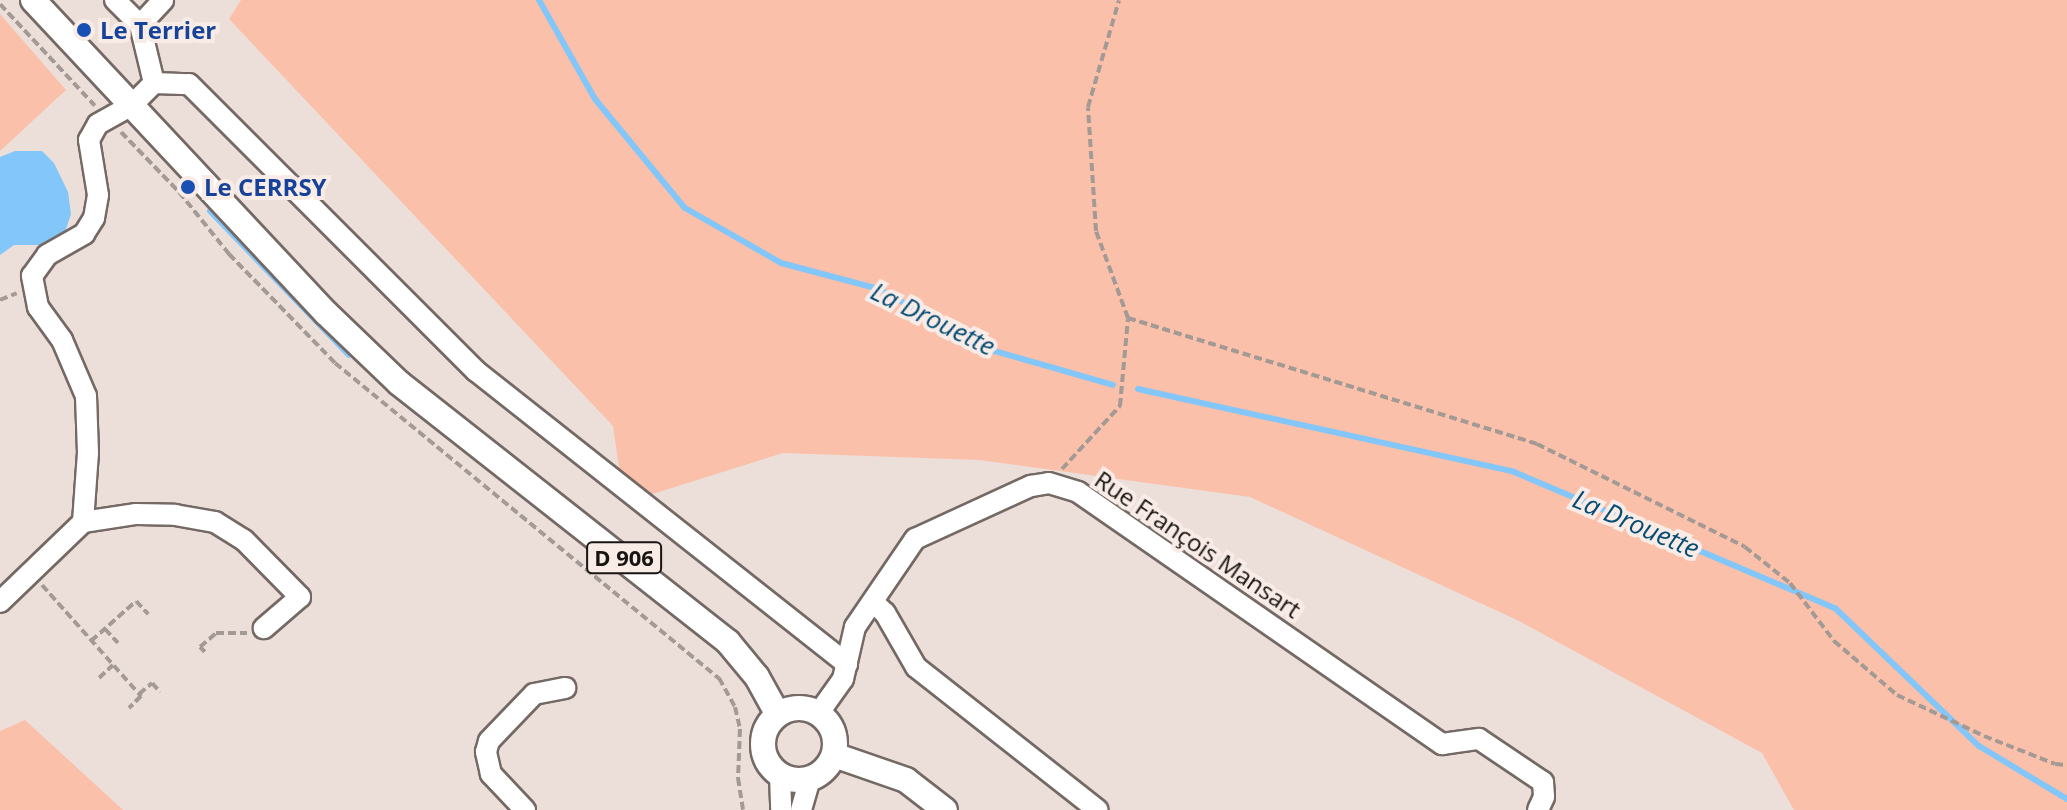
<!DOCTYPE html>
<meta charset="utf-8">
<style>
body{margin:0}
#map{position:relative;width:2067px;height:810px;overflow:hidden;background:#ecdfda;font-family:"Open Sans",sans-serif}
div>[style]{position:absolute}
.green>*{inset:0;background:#fac0a9}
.water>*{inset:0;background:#83c6f9}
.stream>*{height:6px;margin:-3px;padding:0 3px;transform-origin:3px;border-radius:3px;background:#83c6f9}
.path>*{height:4px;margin-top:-2px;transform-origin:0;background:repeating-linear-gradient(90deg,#a39995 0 8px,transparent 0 12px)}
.roads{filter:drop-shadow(2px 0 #746965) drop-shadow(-2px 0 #746965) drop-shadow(0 2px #746965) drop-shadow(0 -2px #746965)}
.minor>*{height:20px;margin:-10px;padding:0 10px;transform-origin:10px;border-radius:10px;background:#fff}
.major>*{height:24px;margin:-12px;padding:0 12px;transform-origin:12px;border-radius:12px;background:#fff}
.major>.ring{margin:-12px;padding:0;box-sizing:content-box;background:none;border:24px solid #fff;border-radius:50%}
.dots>*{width:22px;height:22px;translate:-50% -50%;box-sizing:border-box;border:4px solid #f9ece7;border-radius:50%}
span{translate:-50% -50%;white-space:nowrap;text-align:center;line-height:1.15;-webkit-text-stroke:8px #f9ece7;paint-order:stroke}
.shield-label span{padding:2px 6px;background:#f9ece7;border:2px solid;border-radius:6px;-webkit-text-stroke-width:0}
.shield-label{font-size:22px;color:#181412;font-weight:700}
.transit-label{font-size:24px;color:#164399;font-weight:700}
.left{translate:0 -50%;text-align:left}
.street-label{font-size:24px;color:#181412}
.water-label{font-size:26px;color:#044c74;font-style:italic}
</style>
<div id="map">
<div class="green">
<div style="clip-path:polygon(241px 0,2067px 0,2067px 810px,1794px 810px,1762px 753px,1517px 620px,1250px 497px,979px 460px,783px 453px,624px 503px,613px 426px,229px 19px)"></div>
<div style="clip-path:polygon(0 14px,66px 90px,0 151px)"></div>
<div style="clip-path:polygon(25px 720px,123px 810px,0 810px,0 731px)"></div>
</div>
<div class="water">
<div style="clip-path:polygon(15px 151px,42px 151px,54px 163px,68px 192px,71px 214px,64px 235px,47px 245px,14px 245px,0 255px,0 157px)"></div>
</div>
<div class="stream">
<div style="left:539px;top:0;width:114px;rotate:60.5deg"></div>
<div style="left:595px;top:99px;width:141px;rotate:50.5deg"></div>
<div style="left:685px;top:208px;width:111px;rotate:29.8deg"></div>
<div style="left:781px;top:263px;width:101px;rotate:14.9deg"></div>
<div style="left:879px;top:289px;width:120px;rotate:29.3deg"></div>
<div style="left:984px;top:348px;width:134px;rotate:16deg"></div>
<div style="left:210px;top:211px;width:200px;rotate:46deg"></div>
<div style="left:1138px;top:389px;width:385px;rotate:12.4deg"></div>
<div style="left:1514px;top:472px;width:350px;rotate:23deg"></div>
<div style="left:1836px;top:609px;width:198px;rotate:43.8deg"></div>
<div style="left:1979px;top:746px;width:103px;rotate:31.1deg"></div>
</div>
<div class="path">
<div style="left:0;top:4px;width:139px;rotate:47deg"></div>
<div style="left:121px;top:132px;width:83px;rotate:46deg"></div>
<div style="left:179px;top:192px;width:80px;rotate:51.1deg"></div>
<div style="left:229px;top:254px;width:152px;rotate:45.8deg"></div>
<div style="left:335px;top:363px;width:497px;rotate:39.4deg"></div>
<div style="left:719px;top:678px;width:33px;rotate:61deg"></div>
<div style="left:735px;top:707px;width:23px;rotate:77deg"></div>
<div style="left:740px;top:729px;width:49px;rotate:92.3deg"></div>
<div style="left:738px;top:778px;width:32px;rotate:81deg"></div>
<div style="left:0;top:300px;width:18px;rotate:-22deg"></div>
<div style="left:1128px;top:318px;width:428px;rotate:17.1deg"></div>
<div style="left:1537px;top:444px;width:232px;rotate:26.3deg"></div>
<div style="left:1745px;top:547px;width:58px;rotate:38.7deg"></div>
<div style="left:1790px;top:583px;width:73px;rotate:52.8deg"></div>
<div style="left:1834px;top:641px;width:83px;rotate:40.6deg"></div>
<div style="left:1897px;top:695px;width:96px;rotate:25.2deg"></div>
<div style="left:1984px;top:736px;width:76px;rotate:21.5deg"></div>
<div style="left:2055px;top:764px;width:12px;rotate:5deg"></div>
<div style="left:1062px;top:469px;width:86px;rotate:-47.4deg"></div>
<div style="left:1120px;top:406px;width:88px;rotate:-84.8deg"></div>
<div style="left:1128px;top:318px;width:93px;rotate:-110.2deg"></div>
<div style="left:1096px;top:231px;width:124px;rotate:-93.7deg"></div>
<div style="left:1088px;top:107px;width:111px;rotate:-73.8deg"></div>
<div style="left:42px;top:585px;width:149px;rotate:48.3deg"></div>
<div style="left:141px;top:696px;width:17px;rotate:135deg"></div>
<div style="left:105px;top:629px;width:19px;rotate:47deg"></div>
<div style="left:91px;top:641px;width:60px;rotate:-41.6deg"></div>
<div style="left:136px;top:601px;width:18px;rotate:47deg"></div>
<div style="left:205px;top:652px;width:7px;rotate:-135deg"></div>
<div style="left:200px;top:647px;width:21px;rotate:-41deg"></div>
<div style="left:216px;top:633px;width:31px"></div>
<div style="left:99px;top:678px;width:19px;rotate:-43deg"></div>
<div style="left:139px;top:694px;width:17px;rotate:-40deg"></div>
<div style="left:152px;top:683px;width:12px;rotate:48deg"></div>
</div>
<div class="roads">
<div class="minor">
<div style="left:115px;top:0;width:35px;rotate:45deg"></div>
<div style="left:140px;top:25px;width:60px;rotate:76.4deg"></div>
<div style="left:140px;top:25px;width:34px;rotate:-47deg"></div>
<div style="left:83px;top:522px;width:54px;rotate:-8.6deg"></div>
<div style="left:136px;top:514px;width:39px;rotate:1deg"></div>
<div style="left:175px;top:515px;width:41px;rotate:9.9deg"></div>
<div style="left:215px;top:522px;width:34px;rotate:32deg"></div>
<div style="left:244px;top:540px;width:80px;rotate:45.5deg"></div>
<div style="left:300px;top:597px;width:48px;rotate:139.3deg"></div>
<div style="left:0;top:602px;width:115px;rotate:-43.9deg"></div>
<div style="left:83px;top:522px;width:69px;rotate:-85.9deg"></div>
<div style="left:88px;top:453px;width:57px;rotate:-92deg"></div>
<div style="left:86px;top:396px;width:61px;rotate:-113.2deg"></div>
<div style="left:62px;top:340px;width:41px;rotate:-126deg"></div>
<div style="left:38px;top:307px;width:32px;rotate:-101deg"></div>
<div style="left:32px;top:276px;width:26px;rotate:-54deg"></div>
<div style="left:47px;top:255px;width:43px;rotate:-29.6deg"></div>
<div style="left:84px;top:234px;width:19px;rotate:-58deg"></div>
<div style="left:94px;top:218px;width:23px;rotate:-80deg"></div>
<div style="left:98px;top:195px;width:56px;rotate:-99.3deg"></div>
<div style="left:89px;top:140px;width:18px;rotate:-61deg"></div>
<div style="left:98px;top:124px;width:38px;rotate:-29deg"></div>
<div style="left:131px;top:106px;width:33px;rotate:-45deg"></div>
<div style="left:154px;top:83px;width:35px;rotate:2deg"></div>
<div style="left:189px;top:84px;width:406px;rotate:45deg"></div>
<div style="left:476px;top:371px;width:473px;rotate:38.3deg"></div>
<div style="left:873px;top:602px;width:16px;rotate:43deg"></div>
<div style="left:885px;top:613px;width:62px;rotate:60.1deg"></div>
<div style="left:916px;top:667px;width:231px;rotate:38.2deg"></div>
<div style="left:818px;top:714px;width:43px;rotate:-54.5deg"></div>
<div style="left:843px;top:679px;width:53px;rotate:-77deg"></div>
<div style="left:855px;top:627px;width:107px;rotate:-55.7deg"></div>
<div style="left:915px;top:539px;width:128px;rotate:-24.6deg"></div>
<div style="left:1031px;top:486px;width:18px;rotate:-9deg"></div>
<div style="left:1049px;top:483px;width:30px;rotate:17deg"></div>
<div style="left:1078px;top:492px;width:443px;rotate:34.7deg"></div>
<div style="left:1442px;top:744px;width:37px;rotate:-8deg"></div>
<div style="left:1479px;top:739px;width:77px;rotate:33.9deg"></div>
<div style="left:1543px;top:782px;width:15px;rotate:86deg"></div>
<div style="left:1544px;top:797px;width:14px;rotate:115deg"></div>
<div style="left:780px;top:775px;width:35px;rotate:88deg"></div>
<div style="left:525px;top:810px;width:50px;rotate:-133.4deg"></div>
<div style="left:491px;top:774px;width:23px;rotate:-103deg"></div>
<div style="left:486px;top:752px;width:11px;rotate:-75deg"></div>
<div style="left:489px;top:741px;width:65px;rotate:-46.2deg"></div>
<div style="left:534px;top:694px;width:32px;rotate:-11deg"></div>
<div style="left:801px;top:810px;width:32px;rotate:-74deg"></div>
</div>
<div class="major">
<div style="left:33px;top:0;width:429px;rotate:46.9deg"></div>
<div style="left:326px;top:313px;width:101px;rotate:43.8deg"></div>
<div style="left:399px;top:383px;width:419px;rotate:38.2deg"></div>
<div style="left:728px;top:642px;width:45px;rotate:50.4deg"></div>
<div style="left:757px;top:677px;width:43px;rotate:61.1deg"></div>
<div class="ring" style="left:763px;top:708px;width:48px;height:48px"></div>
<div style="left:834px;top:755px;width:76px;rotate:19.1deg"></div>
<div style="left:906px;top:780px;width:49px;rotate:37.6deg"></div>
</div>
</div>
<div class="dots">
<div style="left:84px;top:30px;background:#1a4fb4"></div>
<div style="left:188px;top:187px;background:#1a4fb4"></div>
</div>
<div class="shield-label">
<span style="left:624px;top:558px">D 906</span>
</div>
<div class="transit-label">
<span class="left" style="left:100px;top:30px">Le Terrier</span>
<span class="left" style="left:204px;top:187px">Le CERRSY</span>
</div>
<div class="street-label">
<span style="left:1198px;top:544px;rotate:34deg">Rue François Mansart</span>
</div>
<div class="water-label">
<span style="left:933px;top:319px;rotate:26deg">La Drouette</span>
<span style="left:1636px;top:524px;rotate:23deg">La Drouette</span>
</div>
</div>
